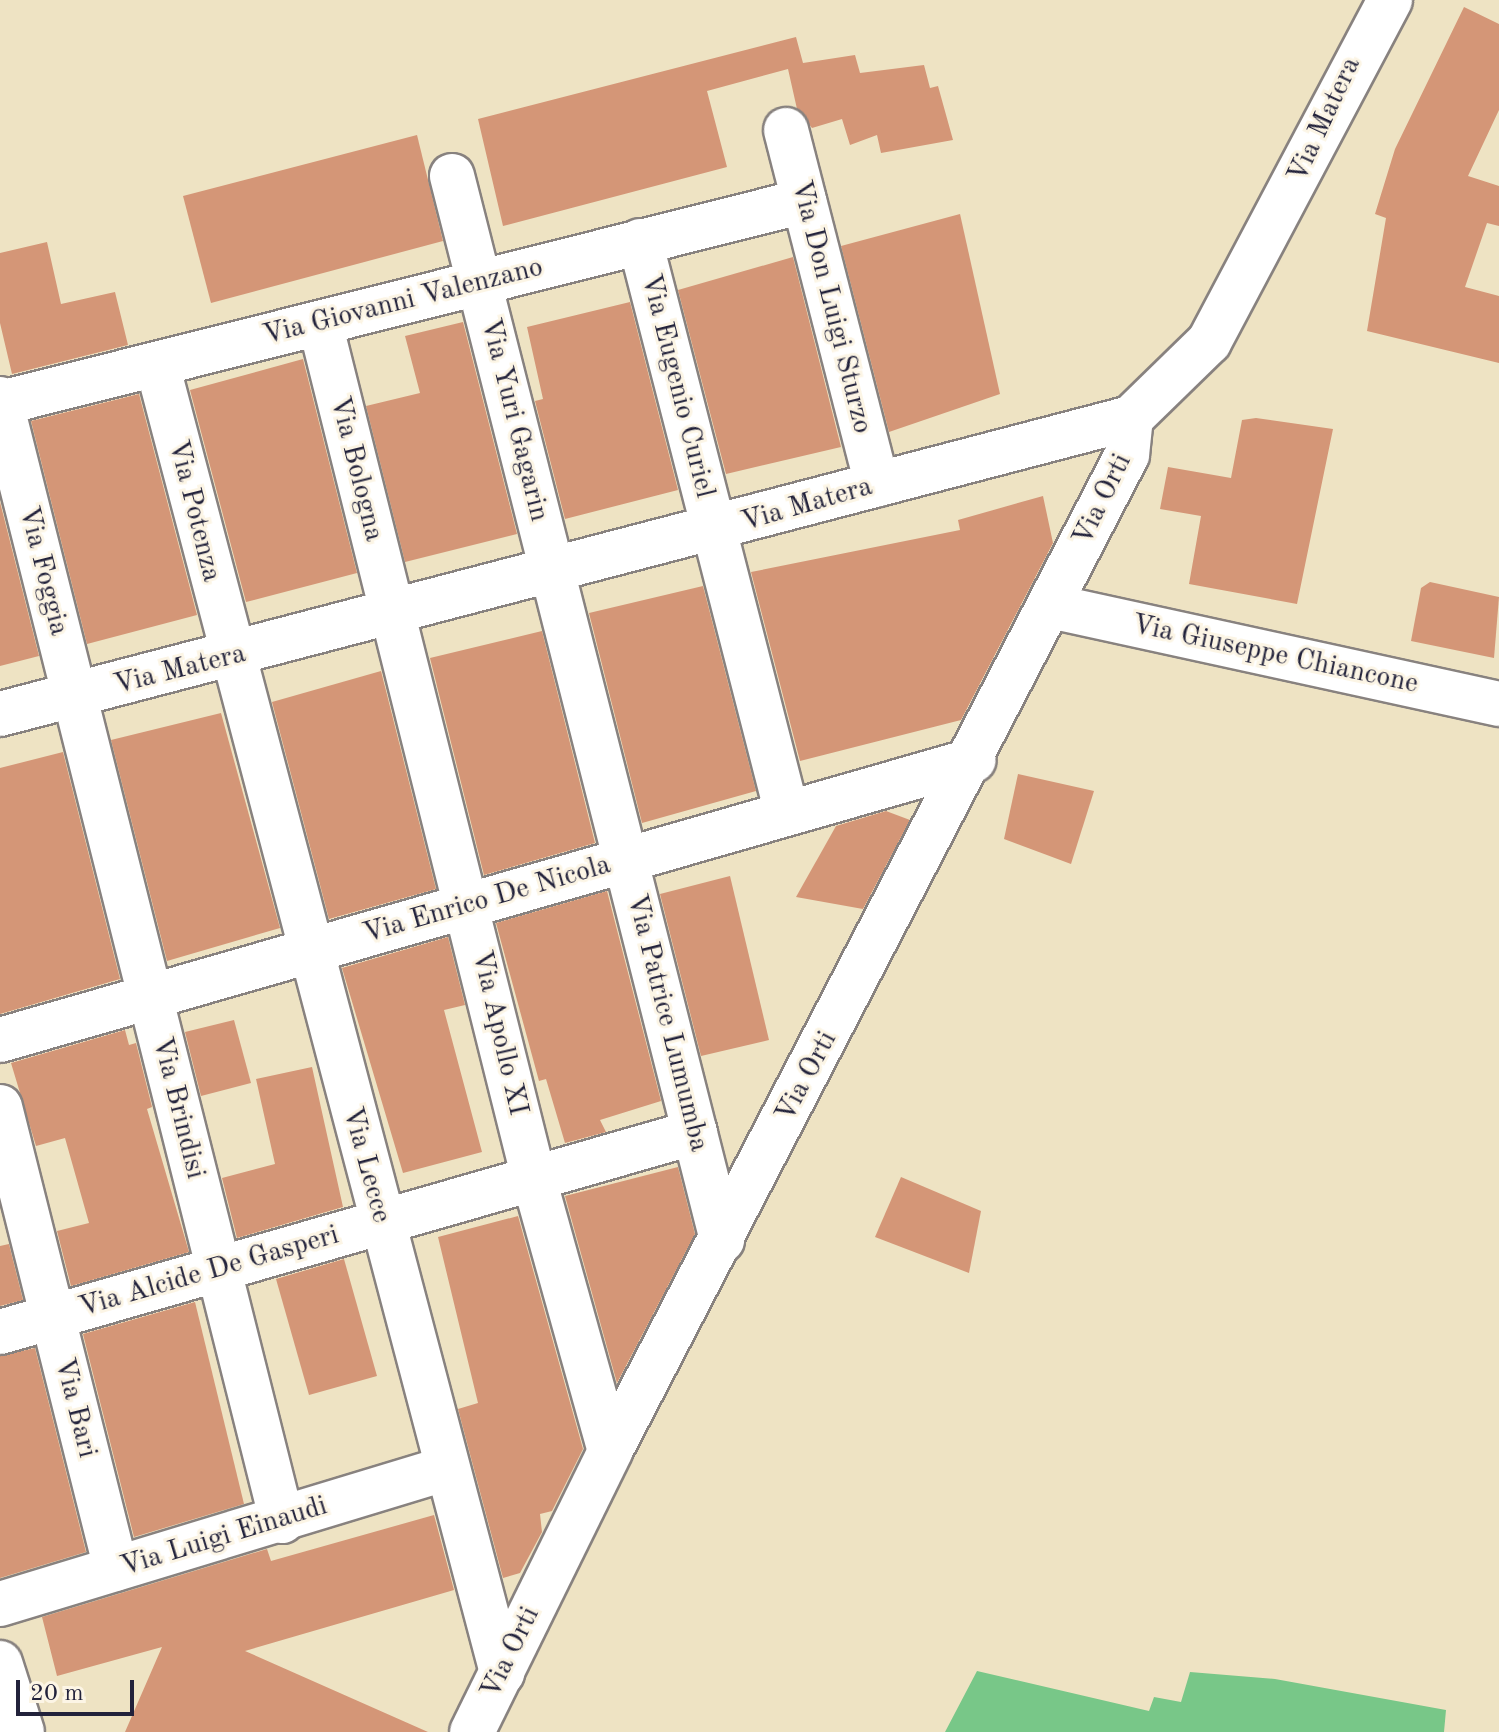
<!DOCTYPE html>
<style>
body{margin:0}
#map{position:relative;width:1499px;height:1732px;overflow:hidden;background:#eee3c3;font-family:"Old Standard TT",serif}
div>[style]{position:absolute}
.green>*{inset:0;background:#78c788}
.building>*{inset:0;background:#d49677}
.roads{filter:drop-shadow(2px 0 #88827f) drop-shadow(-2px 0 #88827f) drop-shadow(0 2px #88827f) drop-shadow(0 -2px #88827f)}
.minor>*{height:44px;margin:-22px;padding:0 22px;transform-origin:22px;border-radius:22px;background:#fff}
span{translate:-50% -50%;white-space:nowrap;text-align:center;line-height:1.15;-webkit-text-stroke:6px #fcf5e5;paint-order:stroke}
.street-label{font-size:28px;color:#22223b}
.scale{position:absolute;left:16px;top:1680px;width:118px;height:36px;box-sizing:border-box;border:4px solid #22223b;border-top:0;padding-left:10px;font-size:24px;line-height:28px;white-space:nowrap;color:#22223b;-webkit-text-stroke:6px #fcf5e5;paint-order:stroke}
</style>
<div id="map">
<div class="green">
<div style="clip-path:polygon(977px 1671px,1149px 1711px,1154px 1697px,1181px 1702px,1190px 1672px,1275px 1679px,1446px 1710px,1444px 1732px,945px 1732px)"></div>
</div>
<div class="building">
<div style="clip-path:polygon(1464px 7px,1499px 24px,1499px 110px,1468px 176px,1499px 186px,1499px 226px,1487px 223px,1465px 287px,1499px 296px,1499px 363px,1367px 331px,1386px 218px,1375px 214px,1395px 149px)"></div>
<div style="clip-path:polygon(796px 37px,803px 63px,855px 55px,860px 73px,924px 65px,930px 88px,938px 86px,953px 140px,881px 153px,877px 135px,850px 145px,842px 119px,812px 128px,797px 109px,788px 69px,707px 91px,727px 167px,503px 226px,478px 119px)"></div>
<div style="clip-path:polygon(417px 135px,443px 241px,211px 303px,183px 196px)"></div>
<div style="clip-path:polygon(960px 214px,1000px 394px,889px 432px,841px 246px)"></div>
<div style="clip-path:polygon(47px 242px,61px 304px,115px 292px,128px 345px,12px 374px,0 323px,0 253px)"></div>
<div style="clip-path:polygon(793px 257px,841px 447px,726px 474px,678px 290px)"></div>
<div style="clip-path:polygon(630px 302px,678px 490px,565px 519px,535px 401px,543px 399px,527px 327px)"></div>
<div style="clip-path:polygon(463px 322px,517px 534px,405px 562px,366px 406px,420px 393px,405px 336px)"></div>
<div style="clip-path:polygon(303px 359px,357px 573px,246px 602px,190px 390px)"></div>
<div style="clip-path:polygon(139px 394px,197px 615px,87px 644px,31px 421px)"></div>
<div style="clip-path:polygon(1256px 418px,1333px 429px,1297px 604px,1189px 584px,1201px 516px,1160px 509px,1168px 467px,1231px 478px,1242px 420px)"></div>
<div style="clip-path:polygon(1043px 496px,1053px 543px,961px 720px,800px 761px,751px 572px,960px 530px,958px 520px)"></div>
<div style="clip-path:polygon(0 502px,39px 656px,0 666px)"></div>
<div style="clip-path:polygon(1430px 582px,1499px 597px,1494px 658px,1411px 641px,1421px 588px)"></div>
<div style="clip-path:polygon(703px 586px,756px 791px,642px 823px,589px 613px)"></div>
<div style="clip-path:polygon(542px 631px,595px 843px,484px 875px,430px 658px)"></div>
<div style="clip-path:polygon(381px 671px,436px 889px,329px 919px,272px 702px)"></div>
<div style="clip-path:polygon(221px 713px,280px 928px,167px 961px,111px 740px)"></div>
<div style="clip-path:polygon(63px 752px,120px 979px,0 1014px,0 768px)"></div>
<div style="clip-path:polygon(1018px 774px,1094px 791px,1071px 864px,1004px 839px)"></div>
<div style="clip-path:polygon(886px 811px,910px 820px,863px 909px,796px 897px,836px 826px)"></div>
<div style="clip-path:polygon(730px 876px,769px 1040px,701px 1056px,660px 894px)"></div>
<div style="clip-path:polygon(607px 891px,661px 1101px,600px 1120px,606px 1132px,565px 1143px,546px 1079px,539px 1081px,496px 923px)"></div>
<div style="clip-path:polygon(448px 937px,465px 1005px,444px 1010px,482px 1152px,403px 1173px,342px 968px)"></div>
<div style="clip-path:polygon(234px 1020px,251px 1083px,201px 1096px,185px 1032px)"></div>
<div style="clip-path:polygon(125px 1030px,129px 1045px,136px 1043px,152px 1107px,147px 1109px,189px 1252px,71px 1286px,57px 1231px,89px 1223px,65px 1138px,36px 1146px,11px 1063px)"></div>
<div style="clip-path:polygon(312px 1067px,343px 1207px,237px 1238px,222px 1178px,275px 1164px,256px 1079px)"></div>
<div style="clip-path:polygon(678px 1167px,695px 1234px,617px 1383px,565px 1196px)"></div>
<div style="clip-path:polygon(901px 1177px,981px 1211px,969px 1273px,875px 1237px)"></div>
<div style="clip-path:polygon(518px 1216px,583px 1449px,552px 1511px,540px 1514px,542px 1532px,520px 1573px,503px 1578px,458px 1409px,478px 1403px,438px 1237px)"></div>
<div style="clip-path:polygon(9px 1244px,23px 1300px,0 1306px,0 1246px)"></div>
<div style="clip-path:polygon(344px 1259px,377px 1376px,309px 1395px,276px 1279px)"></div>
<div style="clip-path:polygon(195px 1302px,244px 1504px,134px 1537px,83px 1334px)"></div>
<div style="clip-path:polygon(35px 1348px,86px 1552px,0 1578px,0 1356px)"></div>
<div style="clip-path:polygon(434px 1515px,454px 1590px,245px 1651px,428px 1732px,125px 1732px,162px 1647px,57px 1676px,42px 1617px,267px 1549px,271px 1561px)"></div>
</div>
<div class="roads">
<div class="minor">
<div style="left:786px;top:130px;width:366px;rotate:75.6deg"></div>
<div style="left:452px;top:176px;width:1098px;rotate:75.76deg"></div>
<div style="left:640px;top:241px;width:591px;rotate:75.59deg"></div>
<div style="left:320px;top:323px;width:882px;rotate:75.96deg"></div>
<div style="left:534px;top:1179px;width:282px;rotate:74.4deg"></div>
<div style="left:157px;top:364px;width:1354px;rotate:75.23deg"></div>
<div style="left:0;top:399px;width:1157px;rotate:75.89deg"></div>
<div style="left:1px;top:403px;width:828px;rotate:-14.12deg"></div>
<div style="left:1050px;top:606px;width:460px;rotate:12.3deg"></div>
<div style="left:0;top:714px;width:1169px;rotate:-14.67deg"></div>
<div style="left:1131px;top:418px;width:109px;rotate:-44.3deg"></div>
<div style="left:1209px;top:342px;width:387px;rotate:-62.1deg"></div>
<div style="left:0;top:1040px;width:1013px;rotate:-16.04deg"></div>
<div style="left:0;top:1107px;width:476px;rotate:75.9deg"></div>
<div style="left:0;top:1332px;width:723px;rotate:-16.05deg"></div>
<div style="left:0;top:1604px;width:467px;rotate:-16.9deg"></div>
<div style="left:0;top:1663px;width:72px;rotate:72.3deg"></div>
<div style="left:472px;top:1732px;width:313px;rotate:-63.8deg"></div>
<div style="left:610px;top:1451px;width:1122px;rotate:-62.57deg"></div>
<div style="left:1127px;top:455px;width:37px;rotate:-84deg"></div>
</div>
</div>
<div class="street-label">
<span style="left:1325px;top:120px;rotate:-65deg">Via Matera</span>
<span style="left:403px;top:302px;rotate:-14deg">Via Giovanni Valenzano</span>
<span style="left:831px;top:307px;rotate:76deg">Via Don Luigi Sturzo</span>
<span style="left:677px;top:386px;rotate:76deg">Via Eugenio Curiel</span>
<span style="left:514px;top:420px;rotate:76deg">Via Yuri Gagarin</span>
<span style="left:356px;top:469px;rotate:76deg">Via Bologna</span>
<span style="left:1103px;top:500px;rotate:-64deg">Via Orti</span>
<span style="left:807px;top:505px;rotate:-16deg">Via Matera</span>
<span style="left:194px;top:511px;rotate:76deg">Via Potenza</span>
<span style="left:43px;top:571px;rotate:76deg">Via Foggia</span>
<span style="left:1275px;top:655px;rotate:12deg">Via Giuseppe Chiancone</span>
<span style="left:180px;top:670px;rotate:-14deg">Via Matera</span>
<span style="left:487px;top:900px;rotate:-16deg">Via Enrico De Nicola</span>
<span style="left:667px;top:1023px;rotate:76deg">Via Patrice Lumumba</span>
<span style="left:499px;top:1033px;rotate:77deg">Via Apollo XI</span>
<span style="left:807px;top:1077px;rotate:-62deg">Via Orti</span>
<span style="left:178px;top:1108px;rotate:76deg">Via Brindisi</span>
<span style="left:366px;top:1165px;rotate:75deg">Via Lecce</span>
<span style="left:209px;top:1272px;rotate:-16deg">Via Alcide De Gasperi</span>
<span style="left:75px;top:1408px;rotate:76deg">Via Bari</span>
<span style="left:224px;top:1537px;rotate:-17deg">Via Luigi Einaudi</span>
<span style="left:511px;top:1653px;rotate:-64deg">Via Orti</span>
</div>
<div class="scale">20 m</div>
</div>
